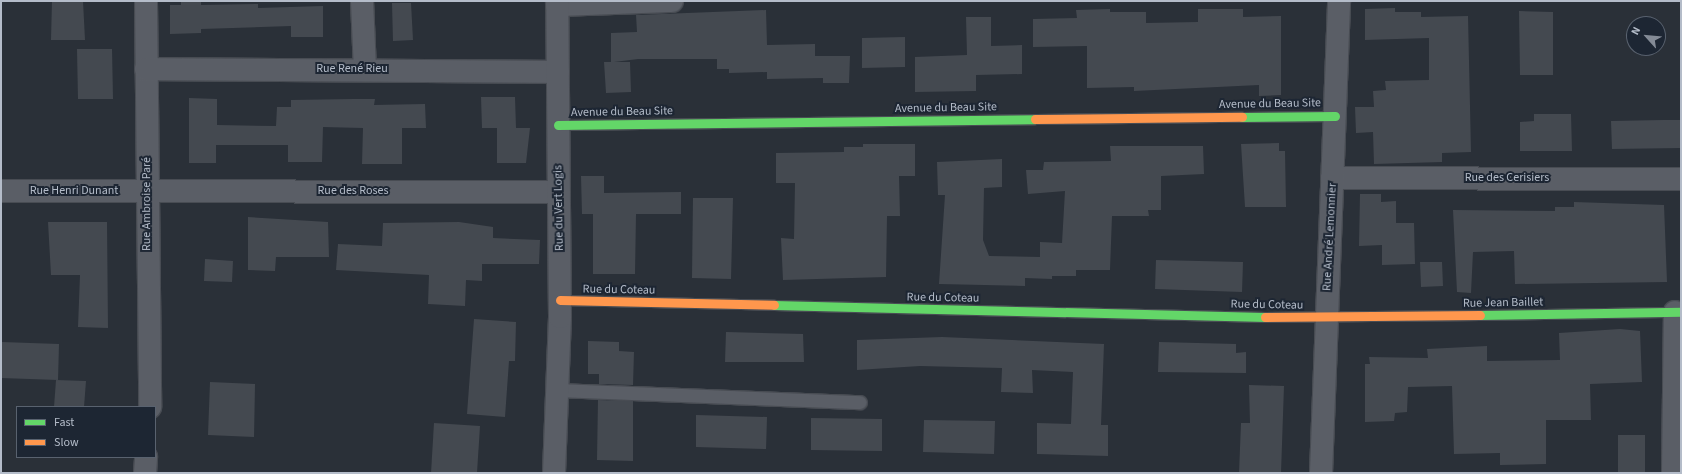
<!DOCTYPE html>
<meta charset="utf-8">
<style>
body{margin:0}
#map{position:relative;width:1682px;height:474px;overflow:hidden;background:#2a3038;font-family:"Source Sans 3",sans-serif}
div>[style]{position:absolute}
.building>*{inset:0;background:#444950}
.roads{filter:drop-shadow(1px 0 #484c53) drop-shadow(-1px 0 #484c53) drop-shadow(0 1px #484c53) drop-shadow(0 -1px #484c53)}
.lane>*{height:13px;margin:-6.5px;padding:0 6.5px;transform-origin:6.5px;border-radius:6.5px;background:#5a5e66}
.street>*{height:22px;margin:-11px;padding:0 11px;transform-origin:11px;border-radius:11px;background:#5a5e66}
.fast>*{height:9px;margin:-4.5px;padding:0 4.5px;transform-origin:4.5px;border-radius:4.5px;background:#63d668}
.slow>*{height:9px;margin:-4.5px;padding:0 4.5px;transform-origin:4.5px;border-radius:4.5px;background:#ff974d}
span{translate:-50% -50%;white-space:nowrap;text-align:center;line-height:1.15;-webkit-text-stroke:4px #1d2633;paint-order:stroke}
.street-label{font-size:12px;color:#b4bcc9}
.frame{position:absolute;inset:0;border:2px solid #b4bcc9;pointer-events:none}
.legend{position:absolute;left:16px;top:406px;width:140px;height:52px;box-sizing:border-box;background:#1d2633;border:1px solid #59626f;margin:0;padding:5px 7px;list-style:none;font-size:12px;color:#b4bcc9}
.legend li{display:flex;align-items:center;gap:8px;height:20px}
.legend b{width:20px;border:1px solid #59626f}
.north{position:absolute;left:1626px;top:16px;width:40px;height:40px;box-sizing:border-box;background:#1d2633;border:1px solid #59626f;border-radius:50%;rotate:297deg;font-size:11px;font-weight:700;line-height:16px;text-align:center;color:#b4bcc9}
.north::after{content:'';display:block;margin:auto;width:14px;height:18px;background:#848b96;clip-path:polygon(50% 0,100% 100%,50% 72%,0 100%)}
</style>
<div id="map">
<div class="building">
<div style="clip-path:polygon(52px 1px,83px 1px,85px 40px,51px 40px)"></div>
<div style="clip-path:polygon(181px 1px,201px 1px,201px 5px,258px 4px,258px 8px,323px 6px,323px 37px,291px 37px,291px 26px,201px 29px,201px 33px,170px 34px,170px 5px,181px 5px)"></div>
<div style="clip-path:polygon(392px 3px,411px 3px,413px 40px,393px 41px)"></div>
<div style="clip-path:polygon(1395px 8px,1395px 12px,1421px 12px,1421px 17px,1468px 16px,1471px 152px,1442px 153px,1442px 162px,1374px 164px,1373px 132px,1356px 133px,1355px 107px,1374px 107px,1373px 91px,1386px 90px,1385px 81px,1429px 80px,1429px 38px,1365px 40px,1365px 9px)"></div>
<div style="clip-path:polygon(1110px 9px,1110px 12px,1146px 12px,1146px 23px,1198px 22px,1198px 9px,1243px 9px,1243px 17px,1281px 16px,1281px 95px,1259px 96px,1259px 85px,1134px 91px,1134px 87px,1087px 88px,1087px 46px,1033px 47px,1033px 19px,1077px 18px,1076px 10px)"></div>
<div style="clip-path:polygon(766px 10px,767px 45px,815px 44px,815px 56px,850px 56px,849px 83px,823px 83px,823px 78px,767px 79px,767px 72px,729px 73px,729px 69px,717px 69px,717px 59px,638px 59px,614px 62px,630px 62px,631px 92px,606px 93px,604px 62px,611px 62px,611px 33px,637px 32px,636px 15px)"></div>
<div style="clip-path:polygon(1519px 11px,1553px 12px,1553px 75px,1520px 75px)"></div>
<div style="clip-path:polygon(966px 17px,991px 17px,991px 46px,1022px 45px,1022px 74px,976px 75px,976px 91px,915px 92px,915px 57px,967px 55px)"></div>
<div style="clip-path:polygon(905px 37px,905px 67px,862px 68px,862px 38px)"></div>
<div style="clip-path:polygon(77px 49px,112px 49px,113px 99px,78px 99px)"></div>
<div style="clip-path:polygon(481px 97px,515px 97px,516px 128px,530px 128px,526px 163px,497px 163px,497px 128px,482px 128px)"></div>
<div style="clip-path:polygon(189px 98px,217px 99px,217px 125px,276px 126px,277px 107px,291px 107px,291px 100px,354px 99px,375px 99px,374px 105px,425px 104px,426px 128px,402px 128px,402px 164px,362px 164px,363px 128px,323px 127px,322px 162px,288px 162px,288px 145px,216px 145px,216px 163px,189px 163px)"></div>
<div style="clip-path:polygon(1534px 114px,1571px 114px,1572px 151px,1520px 151px,1520px 122px,1534px 121px)"></div>
<div style="clip-path:polygon(1663px 120px,1681px 120px,1681px 148px,1612px 149px,1611px 121px)"></div>
<div style="clip-path:polygon(1279px 143px,1279px 151px,1285px 151px,1286px 207px,1245px 207px,1241px 144px)"></div>
<div style="clip-path:polygon(863px 144px,915px 144px,915px 176px,899px 176px,900px 216px,887px 216px,886px 277px,783px 280px,781px 238px,794px 239px,795px 183px,776px 183px,776px 153px,844px 152px,844px 147px,863px 147px)"></div>
<div style="clip-path:polygon(1110px 146px,1203px 146px,1204px 174px,1161px 176px,1161px 210px,1148px 210px,1149px 216px,1112px 216px,1110px 270px,1076px 270px,1076px 276px,1052px 276px,1052px 279px,1025px 278px,1025px 286px,939px 284px,945px 195px,938px 195px,937px 162px,1002px 159px,1002px 187px,984px 188px,983px 240px,989px 256px,1040px 257px,1040px 242px,1062px 243px,1065px 191px,1028px 194px,1026px 170px,1043px 170px,1044px 162px,1111px 161px)"></div>
<div style="clip-path:polygon(581px 176px,604px 176px,604px 193px,681px 192px,681px 214px,636px 214px,635px 274px,593px 274px,593px 214px,582px 214px)"></div>
<div style="clip-path:polygon(1360px 194px,1381px 194px,1381px 202px,1396px 201px,1396px 223px,1414px 223px,1415px 264px,1382px 265px,1382px 245px,1359px 246px)"></div>
<div style="clip-path:polygon(693px 198px,733px 198px,731px 279px,692px 278px)"></div>
<div style="clip-path:polygon(1574px 202px,1664px 205px,1667px 282px,1515px 284px,1514px 251px,1473px 252px,1471px 293px,1457px 292px,1453px 210px,1555px 211px,1555px 207px,1574px 207px)"></div>
<div style="clip-path:polygon(248px 217px,328px 222px,329px 257px,276px 257px,275px 271px,248px 270px)"></div>
<div style="clip-path:polygon(48px 222px,107px 222px,108px 328px,78px 327px,80px 275px,51px 275px)"></div>
<div style="clip-path:polygon(459px 222px,493px 227px,493px 238px,540px 240px,539px 264px,482px 264px,482px 281px,466px 280px,465px 306px,428px 304px,429px 275px,336px 270px,338px 244px,382px 246px,383px 223px)"></div>
<div style="clip-path:polygon(205px 259px,233px 261px,232px 282px,204px 281px)"></div>
<div style="clip-path:polygon(1156px 260px,1243px 262px,1242px 292px,1155px 289px)"></div>
<div style="clip-path:polygon(1420px 262px,1442px 262px,1443px 286px,1421px 287px)"></div>
<div style="clip-path:polygon(474px 319px,516px 322px,515px 361px,509px 361px,505px 417px,467px 414px)"></div>
<div style="clip-path:polygon(1620px 329px,1640px 331px,1642px 382px,1590px 384px,1591px 420px,1546px 420px,1546px 464px,1500px 465px,1500px 453px,1454px 454px,1452px 386px,1408px 387px,1407px 412px,1395px 413px,1394px 421px,1365px 422px,1365px 364px,1370px 364px,1369px 357px,1428px 358px,1427px 349px,1487px 346px,1487px 361px,1560px 360px,1559px 333px)"></div>
<div style="clip-path:polygon(726px 332px,803px 334px,804px 362px,725px 362px)"></div>
<div style="clip-path:polygon(942px 337px,1104px 344px,1101px 425px,1108px 425px,1108px 456px,1037px 454px,1037px 423px,1071px 424px,1073px 372px,1032px 370px,1033px 393px,1001px 392px,1002px 368px,920px 366px,857px 370px,857px 340px)"></div>
<div style="clip-path:polygon(588px 341px,619px 342px,619px 351px,634px 352px,633px 385px,599px 384px,599px 374px,588px 374px)"></div>
<div style="clip-path:polygon(2px 342px,59px 344px,58px 380px,1px 378px)"></div>
<div style="clip-path:polygon(1159px 342px,1236px 344px,1236px 353px,1246px 352px,1246px 373px,1158px 372px)"></div>
<div style="clip-path:polygon(56px 380px,86px 381px,84px 407px,54px 407px)"></div>
<div style="clip-path:polygon(210px 382px,255px 384px,254px 437px,208px 435px)"></div>
<div style="clip-path:polygon(1249px 385px,1284px 386px,1281px 473px,1239px 473px,1241px 423px,1250px 423px)"></div>
<div style="clip-path:polygon(598px 400px,633px 401px,633px 461px,597px 460px)"></div>
<div style="clip-path:polygon(696px 415px,767px 417px,766px 449px,696px 447px)"></div>
<div style="clip-path:polygon(811px 418px,882px 419px,882px 451px,811px 450px)"></div>
<div style="clip-path:polygon(924px 420px,995px 421px,994px 454px,923px 452px)"></div>
<div style="clip-path:polygon(434px 423px,480px 426px,477px 473px,431px 473px)"></div>
<div style="clip-path:polygon(1618px 435px,1645px 435px,1645px 473px,1618px 473px)"></div>
</div>
<div class="roads">
<div class="lane">
<div style="left:558px;top:390px;width:302px;rotate:2.3deg"></div>
</div>
<div class="street">
<div style="left:146px;top:1px;width:406px;rotate:89.4deg"></div>
<div style="left:362px;top:1px;width:68px;rotate:87.5deg"></div>
<div style="left:557px;top:5px;width:115px;rotate:-2deg"></div>
<div style="left:146px;top:69px;width:412px;rotate:0.4deg"></div>
<div style="left:1332px;top:178px;width:349px;rotate:0.2deg"></div>
<div style="left:1px;top:191px;width:558px;rotate:0.1deg"></div>
<div style="left:145px;top:473px;width:16px;rotate:-86deg"></div>
<div style="left:554px;top:473px;width:156px;rotate:-87.8deg"></div>
<div style="left:560px;top:317px;width:316px;rotate:-90.5deg"></div>
<div style="left:1321px;top:473px;width:472px;rotate:-87.8deg"></div>
<div style="left:1673px;top:473px;width:161px;rotate:-89.3deg"></div>
</div>
<div class="fast">
<div style="left:1242px;top:117px;width:93px;rotate:-0.6deg"></div>
<div style="left:558px;top:125px;width:477px;rotate:-0.7deg"></div>
<div style="left:774px;top:305px;width:491px;rotate:1.4deg"></div>
<div style="left:1480px;top:315px;width:201px;rotate:-0.9deg"></div>
</div>
<div class="slow">
<div style="left:1035px;top:119px;width:207px;rotate:-0.6deg"></div>
<div style="left:560px;top:300px;width:214px;rotate:1.3deg"></div>
<div style="left:1265px;top:317px;width:215px;rotate:-0.5deg"></div>
</div>
</div>
<div class="street-label">
<span style="left:352px;top:69px">Rue René Rieu</span>
<span style="left:1270px;top:104px;rotate:-1deg">Avenue du Beau Site</span>
<span style="left:946px;top:108px;rotate:-1deg">Avenue du Beau Site</span>
<span style="left:622px;top:112px;rotate:-1deg">Avenue du Beau Site</span>
<span style="left:1507px;top:178px">Rue des Cerisiers</span>
<span style="left:74px;top:191px">Rue Henri Dunant</span>
<span style="left:353px;top:191px">Rue des Roses</span>
<span style="left:147px;top:204px;rotate:-90deg">Rue Ambroise Paré</span>
<span style="left:559px;top:208px;rotate:-91deg">Rue du Vert Logis</span>
<span style="left:1330px;top:237px;rotate:-87deg">Rue André Lemonnier</span>
<span style="left:619px;top:290px;rotate:1deg">Rue du Coteau</span>
<span style="left:943px;top:298px;rotate:1deg">Rue du Coteau</span>
<span style="left:1503px;top:303px;rotate:-1deg">Rue Jean Baillet</span>
<span style="left:1267px;top:305px;rotate:1deg">Rue du Coteau</span>
</div>
<div class="frame"></div>
<ul class="legend">
<li><b style="height:5px;background:#63d668"></b>Fast</li>
<li><b style="height:5px;background:#ff974d"></b>Slow</li>
</ul>
<div class="north">N</div>
</div>
